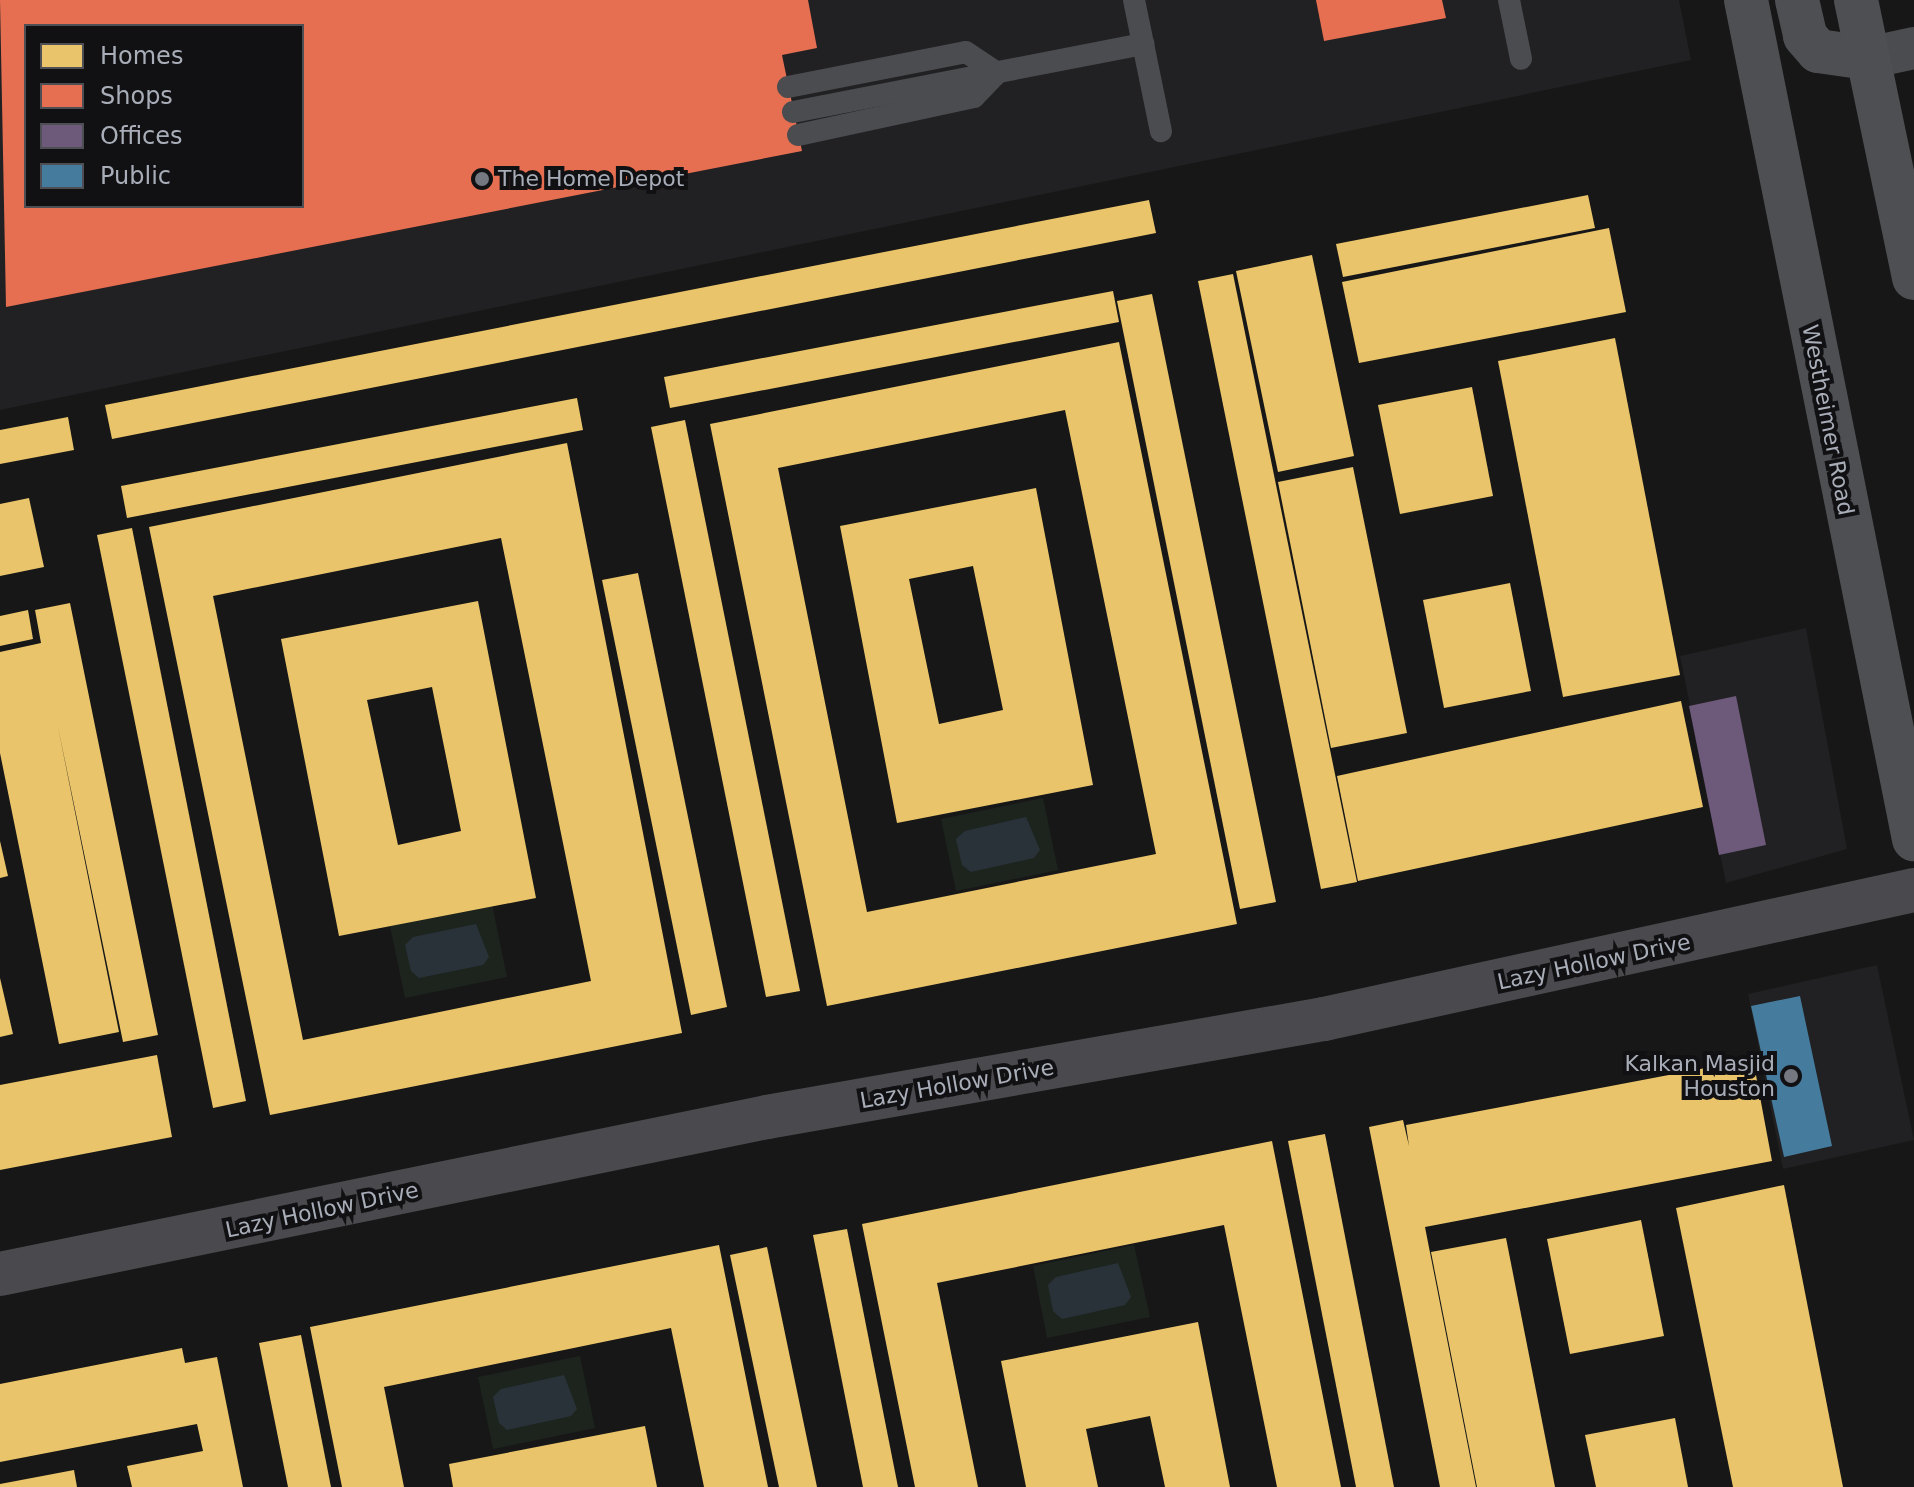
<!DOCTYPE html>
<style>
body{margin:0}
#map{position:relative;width:1914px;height:1487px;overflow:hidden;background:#171717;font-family:"DejaVu Sans",sans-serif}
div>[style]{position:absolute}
.built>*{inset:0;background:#212123}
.green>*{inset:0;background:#1d241e}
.water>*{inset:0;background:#2a3239}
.homes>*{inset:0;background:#e9c46a}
.shops>*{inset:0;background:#e76f51}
.offices>*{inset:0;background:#6d597a}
.public>*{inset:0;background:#457b9d}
.lane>*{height:22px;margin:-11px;padding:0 11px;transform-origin:11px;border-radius:11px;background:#4b4c50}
.street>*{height:42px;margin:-21px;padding:0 21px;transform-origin:21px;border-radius:21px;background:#4b4c50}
.secondary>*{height:44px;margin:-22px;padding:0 22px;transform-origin:22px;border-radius:22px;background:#4a4a4e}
.primary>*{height:44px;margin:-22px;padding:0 22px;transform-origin:22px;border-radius:22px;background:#4d4f52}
.dots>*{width:22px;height:22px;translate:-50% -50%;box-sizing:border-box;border:4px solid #111113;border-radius:50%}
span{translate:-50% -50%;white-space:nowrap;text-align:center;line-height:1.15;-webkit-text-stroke:8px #111113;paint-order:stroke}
.poi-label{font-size:22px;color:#a8adb8}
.left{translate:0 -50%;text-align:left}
.right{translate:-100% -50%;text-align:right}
.street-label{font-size:22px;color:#a8adb8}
.legend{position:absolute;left:24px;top:24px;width:280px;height:184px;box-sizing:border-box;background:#111113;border:2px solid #4d4f55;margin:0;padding:10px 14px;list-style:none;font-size:24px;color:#a8adb8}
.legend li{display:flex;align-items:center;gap:16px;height:40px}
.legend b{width:40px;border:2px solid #4d4f55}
</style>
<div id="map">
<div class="built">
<div style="clip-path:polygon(evenodd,0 0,1679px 0,1691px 60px,0 410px,0 0,26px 26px,302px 26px,302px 206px,26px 206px,26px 26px)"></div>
<div style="clip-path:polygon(1806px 628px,1847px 849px,1726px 883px,1680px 656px)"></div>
<div style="clip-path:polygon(1877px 965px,1914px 1140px,1783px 1169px,1748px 994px)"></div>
</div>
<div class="green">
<div style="clip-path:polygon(1043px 798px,1058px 870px,956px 891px,941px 819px)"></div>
<div style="clip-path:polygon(492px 904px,507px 977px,405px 998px,390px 926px)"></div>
<div style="clip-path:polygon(1134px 1245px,1150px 1317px,1047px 1338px,1033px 1266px)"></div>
<div style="clip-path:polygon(580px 1356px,595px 1428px,493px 1449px,478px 1377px)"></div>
</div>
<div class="water">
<div style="clip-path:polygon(1026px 817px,1040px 850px,1034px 858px,971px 872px,962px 865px,956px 839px,965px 831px)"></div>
<div style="clip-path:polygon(476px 924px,489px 957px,483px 965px,419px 978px,411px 971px,405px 945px,413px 937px)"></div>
<div style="clip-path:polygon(1118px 1263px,1131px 1297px,1125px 1305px,1062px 1319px,1053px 1311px,1048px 1285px,1056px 1277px)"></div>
<div style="clip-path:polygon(564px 1375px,577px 1409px,571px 1416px,507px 1430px,499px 1423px,493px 1397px,501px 1389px)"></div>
</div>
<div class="homes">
<div style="clip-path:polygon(1588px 195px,1595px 228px,1343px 277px,1336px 244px)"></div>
<div style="clip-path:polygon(1149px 200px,1156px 233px,112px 439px,105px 405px)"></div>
<div style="clip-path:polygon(1609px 228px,1626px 312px,1359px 363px,1342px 282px)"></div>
<div style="clip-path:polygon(1312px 255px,1354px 456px,1278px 472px,1236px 271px)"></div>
<div style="clip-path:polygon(1233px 274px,1357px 882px,1321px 889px,1198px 281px)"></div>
<div style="clip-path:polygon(1113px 291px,1119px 322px,670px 408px,664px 377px)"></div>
<div style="clip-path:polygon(1152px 294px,1276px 902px,1240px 909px,1117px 301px)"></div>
<div style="clip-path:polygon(1615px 338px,1680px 675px,1563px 697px,1498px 361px)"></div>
<div style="clip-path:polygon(evenodd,1119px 342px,1237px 924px,827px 1006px,710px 424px,1119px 342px,1065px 410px,1156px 854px,867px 912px,778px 468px,1065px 410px)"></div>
<div style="clip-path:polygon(1472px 387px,1493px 496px,1400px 514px,1378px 405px)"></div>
<div style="clip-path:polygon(577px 398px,583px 430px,127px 518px,121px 486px)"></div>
<div style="clip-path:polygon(68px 417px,74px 450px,0 464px,0 430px)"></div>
<div style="clip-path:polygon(685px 420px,800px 991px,766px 997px,651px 427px)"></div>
<div style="clip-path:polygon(evenodd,567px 443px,682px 1033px,270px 1115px,149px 527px,567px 443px,501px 538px,591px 981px,303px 1040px,213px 596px,501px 538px)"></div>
<div style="clip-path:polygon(1353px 467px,1407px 733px,1331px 748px,1278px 482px)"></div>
<div style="clip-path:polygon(evenodd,1036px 488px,1093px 785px,897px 823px,840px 526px,1036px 488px,973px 566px,1003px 710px,939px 724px,909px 579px,973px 566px)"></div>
<div style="clip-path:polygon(29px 498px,44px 567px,0 576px,0 504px)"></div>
<div style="clip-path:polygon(132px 528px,246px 1101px,213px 1108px,97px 535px)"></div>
<div style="clip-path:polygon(638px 573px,727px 1007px,691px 1015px,602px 580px)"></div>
<div style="clip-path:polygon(1510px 583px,1531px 691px,1444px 708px,1423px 600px)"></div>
<div style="clip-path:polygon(evenodd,478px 601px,536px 898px,339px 936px,281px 639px,478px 601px,432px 687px,461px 831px,398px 845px,367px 700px,432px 687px)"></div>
<div style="clip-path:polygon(70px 603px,158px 1035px,123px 1042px,58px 727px,119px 1032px,59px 1044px,0 753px,0 652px,41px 643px,35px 610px)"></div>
<div style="clip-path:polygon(28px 610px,33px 639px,0 646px,0 616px)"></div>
<div style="clip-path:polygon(1681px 701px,1703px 807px,1358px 881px,1337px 776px)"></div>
<div style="clip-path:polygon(0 841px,8px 876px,0 878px)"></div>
<div style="clip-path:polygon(0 978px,13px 1034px,0 1037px)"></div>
<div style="clip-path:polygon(157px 1055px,172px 1137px,0 1170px,0 1085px)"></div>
<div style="clip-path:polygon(1753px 1059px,1772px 1161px,1425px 1227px,1476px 1487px,1440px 1487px,1369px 1127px,1403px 1120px,1409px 1146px,1406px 1125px)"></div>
<div style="clip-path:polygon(1325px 1134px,1394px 1487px,1356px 1487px,1288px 1141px)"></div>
<div style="clip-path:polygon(1272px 1141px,1341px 1487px,1277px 1487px,1224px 1225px,937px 1283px,978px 1487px,915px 1487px,862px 1224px)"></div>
<div style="clip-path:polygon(1784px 1185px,1843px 1487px,1733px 1487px,1676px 1208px)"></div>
<div style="clip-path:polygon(1641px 1220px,1664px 1336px,1570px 1354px,1547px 1239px)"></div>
<div style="clip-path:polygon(847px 1229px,898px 1487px,863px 1487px,813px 1235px)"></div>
<div style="clip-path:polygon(1506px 1238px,1555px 1487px,1477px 1487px,1431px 1252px)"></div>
<div style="clip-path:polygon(719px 1245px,768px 1487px,704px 1487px,671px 1328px,384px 1387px,404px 1487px,342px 1487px,310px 1327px)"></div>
<div style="clip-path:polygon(767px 1247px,817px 1487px,779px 1487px,730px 1255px)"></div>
<div style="clip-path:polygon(1198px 1322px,1230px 1487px,1165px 1487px,1150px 1416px,1086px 1429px,1098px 1487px,1026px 1487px,1001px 1361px)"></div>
<div style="clip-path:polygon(301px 1335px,331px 1487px,288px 1487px,259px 1343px)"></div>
<div style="clip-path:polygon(182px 1348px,185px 1363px,217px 1357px,243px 1487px,132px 1487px,127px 1466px,203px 1451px,197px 1424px,0 1462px,0 1384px)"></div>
<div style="clip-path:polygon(1675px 1418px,1688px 1487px,1596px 1487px,1585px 1435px)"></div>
<div style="clip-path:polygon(645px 1426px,657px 1487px,453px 1487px,449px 1464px)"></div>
<div style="clip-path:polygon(74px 1470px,77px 1487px,0 1487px,0 1484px)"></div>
</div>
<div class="shops">
<div style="clip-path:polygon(evenodd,0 0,808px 0,817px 48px,782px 55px,802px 151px,6px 307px,0 0,26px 26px,302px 26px,302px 206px,26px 206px,26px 26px)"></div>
<div style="clip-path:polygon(1316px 0,1442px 0,1446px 18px,1324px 41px)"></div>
</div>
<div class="offices">
<div style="clip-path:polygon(1736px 696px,1766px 845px,1719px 855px,1689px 706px)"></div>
</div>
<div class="public">
<div style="clip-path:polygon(1800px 996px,1832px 1146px,1784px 1157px,1751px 1006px)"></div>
</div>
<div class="lane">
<div style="left:1134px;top:0;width:134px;rotate:78.4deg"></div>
<div style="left:1509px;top:0;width:60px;rotate:78.5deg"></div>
<div style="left:788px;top:87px;width:181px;rotate:-11.1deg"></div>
<div style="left:966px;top:52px;width:37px;rotate:34deg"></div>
<div style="left:997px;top:73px;width:33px;rotate:134deg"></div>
<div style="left:974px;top:97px;width:180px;rotate:167.8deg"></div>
<div style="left:793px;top:112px;width:357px;rotate:-11deg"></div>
</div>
<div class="street">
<div style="left:1868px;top:58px;width:47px;rotate:-12.3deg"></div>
</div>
<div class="secondary">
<div style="left:0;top:1274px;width:783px;rotate:-11.57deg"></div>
<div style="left:767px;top:1117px;width:566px;rotate:-9.98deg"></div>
<div style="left:1324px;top:1019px;width:604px;rotate:-12.33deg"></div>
</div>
<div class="primary">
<div style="left:1746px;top:0;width:856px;rotate:78.68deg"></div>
<div style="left:1797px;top:0;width:37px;rotate:77deg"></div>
<div style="left:1805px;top:36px;width:20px;rotate:49deg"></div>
<div style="left:1818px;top:51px;width:50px;rotate:8deg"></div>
<div style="left:1856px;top:0;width:284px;rotate:78.2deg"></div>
</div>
<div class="dots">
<div style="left:482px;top:179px;background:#757880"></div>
<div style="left:1791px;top:1076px;background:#757880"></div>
</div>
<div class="poi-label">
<span class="left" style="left:498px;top:179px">The Home Depot</span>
<span class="right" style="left:1775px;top:1076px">Kalkan Masjid<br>Houston</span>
</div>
<div class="street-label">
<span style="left:1828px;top:420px;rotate:79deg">Westheimer Road</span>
<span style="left:1594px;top:962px;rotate:-12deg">Lazy Hollow Drive</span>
<span style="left:957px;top:1084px;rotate:-10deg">Lazy Hollow Drive</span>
<span style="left:322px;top:1210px;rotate:-12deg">Lazy Hollow Drive</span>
</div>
<ul class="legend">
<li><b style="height:22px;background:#e9c46a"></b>Homes</li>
<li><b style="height:22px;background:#e76f51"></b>Shops</li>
<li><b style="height:22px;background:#6d597a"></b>Offices</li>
<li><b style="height:22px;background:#457b9d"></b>Public</li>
</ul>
</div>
